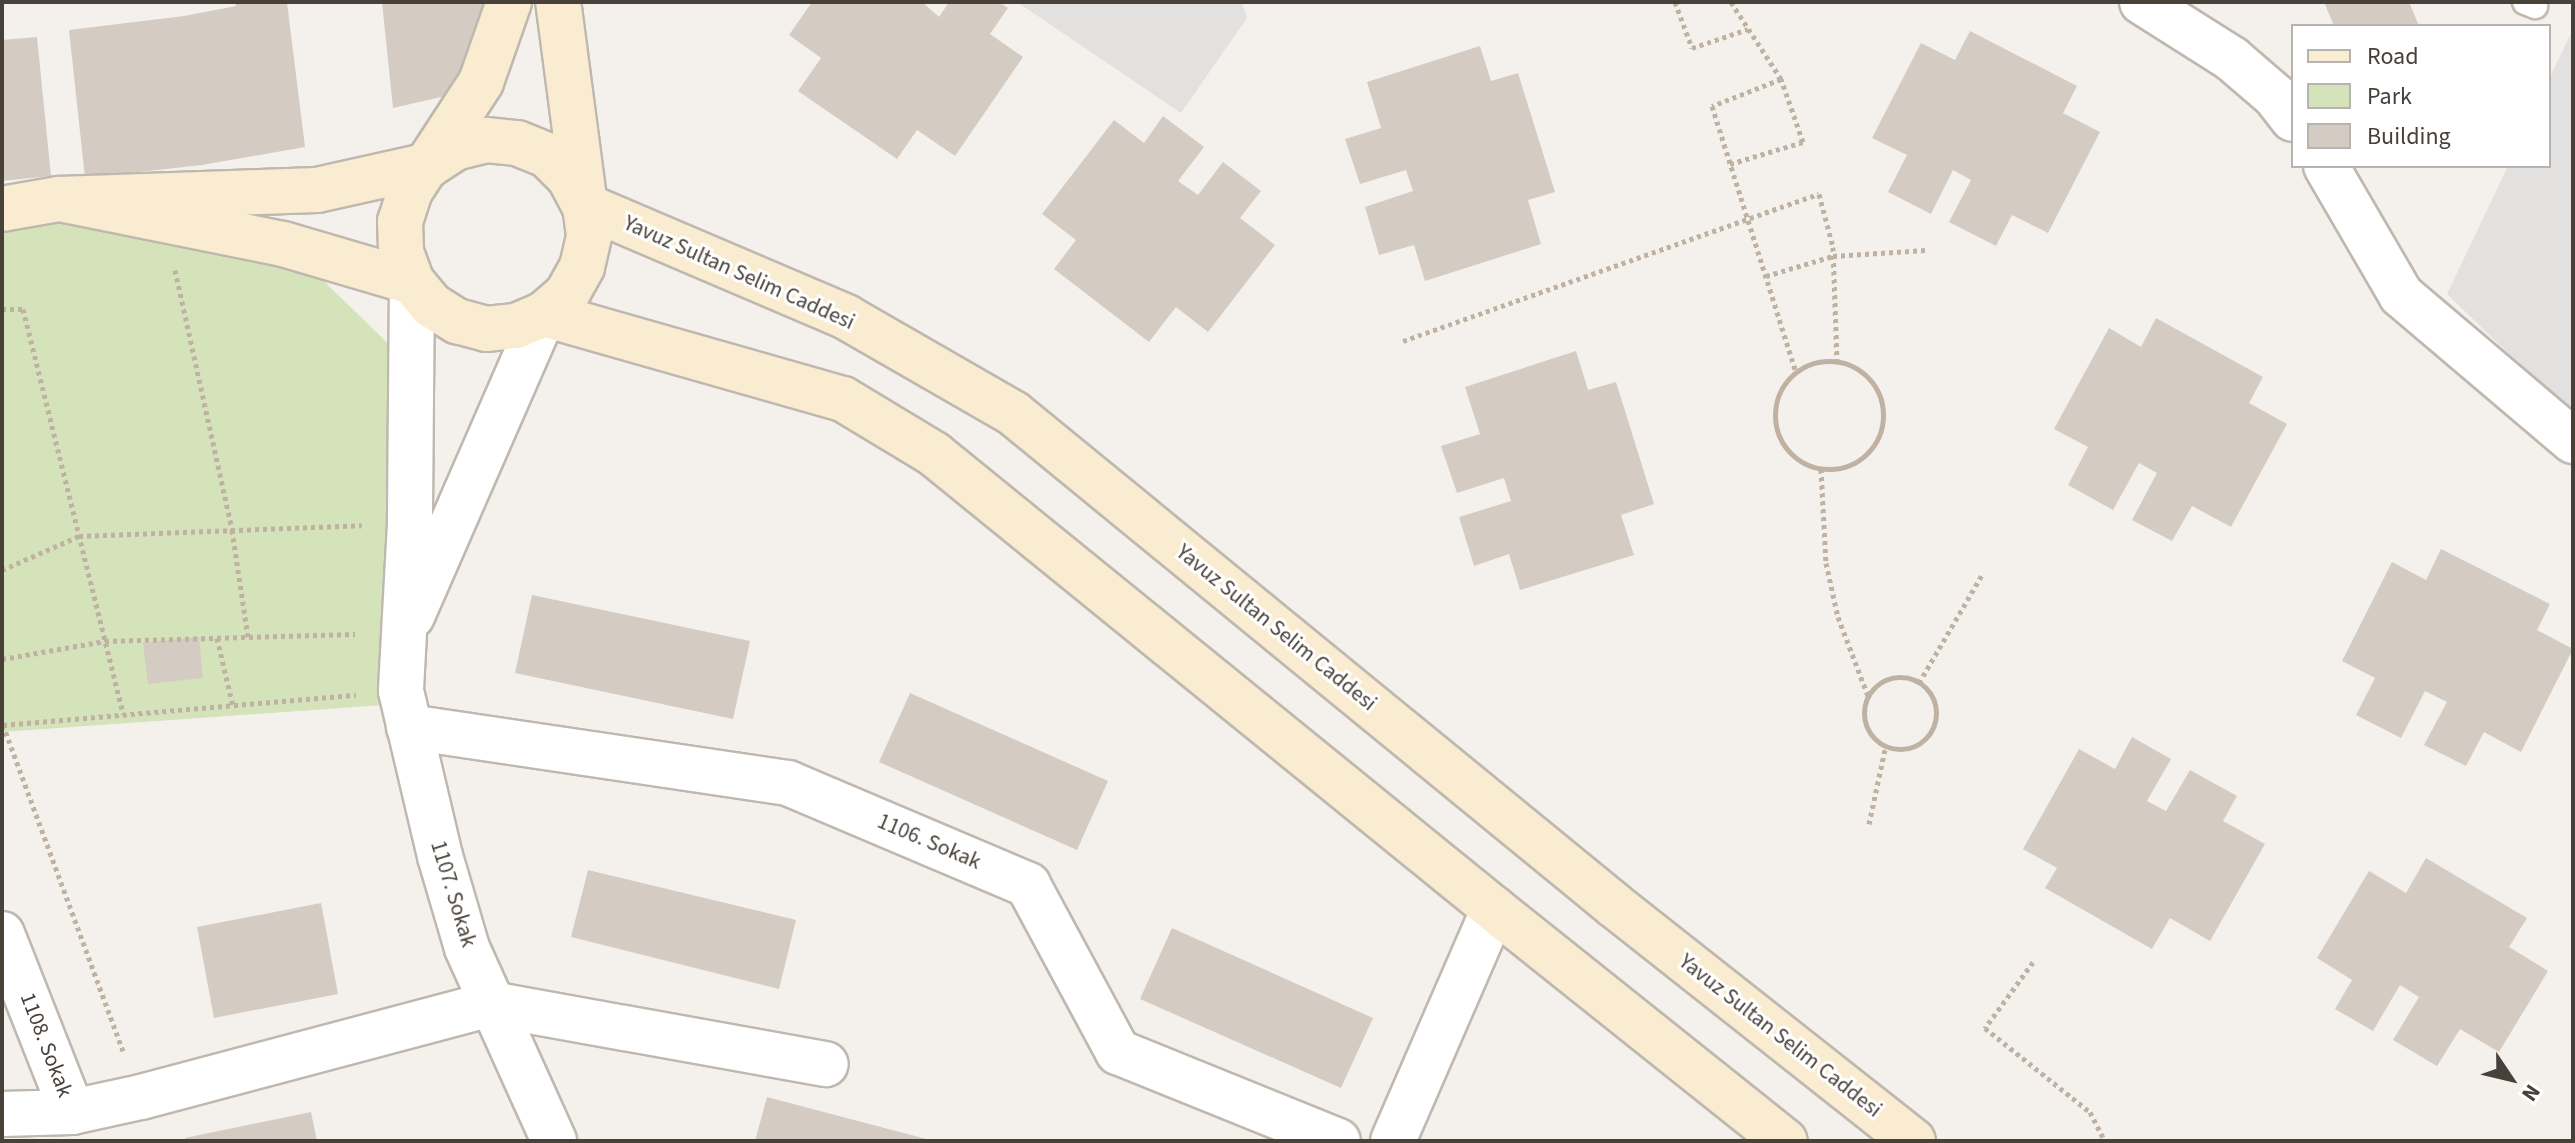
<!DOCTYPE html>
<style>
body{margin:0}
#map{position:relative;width:2575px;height:1143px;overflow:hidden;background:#f4f1ec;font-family:"Source Sans 3",sans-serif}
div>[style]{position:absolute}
.green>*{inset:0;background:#d4e3ba}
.parking>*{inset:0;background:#e3e1df}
.building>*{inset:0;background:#d4ccc2}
.path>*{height:5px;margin-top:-2.5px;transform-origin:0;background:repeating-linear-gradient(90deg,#bfb2a2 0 4px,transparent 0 8px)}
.path>.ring{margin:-2.5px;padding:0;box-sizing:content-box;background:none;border:5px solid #bfb2a2;border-radius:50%}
.roads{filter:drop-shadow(2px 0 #bfb8af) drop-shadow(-2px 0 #bfb8af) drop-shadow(0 2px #bfb8af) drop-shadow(0 -2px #bfb8af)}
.lane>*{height:24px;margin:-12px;padding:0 12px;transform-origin:12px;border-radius:12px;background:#fff}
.street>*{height:44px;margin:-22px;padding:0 22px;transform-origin:22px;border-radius:22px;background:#fff}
.secondary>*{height:44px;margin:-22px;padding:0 22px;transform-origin:22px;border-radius:22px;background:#f9ecd1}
span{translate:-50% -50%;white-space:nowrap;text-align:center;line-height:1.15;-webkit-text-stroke:6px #fff;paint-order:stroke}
.street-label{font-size:22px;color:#48413a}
.frame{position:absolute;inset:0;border:4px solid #48413a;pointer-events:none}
.legend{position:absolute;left:2291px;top:24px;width:260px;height:144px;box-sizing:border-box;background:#fff;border:2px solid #b6b3b0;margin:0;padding:10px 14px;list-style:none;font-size:24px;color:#48413a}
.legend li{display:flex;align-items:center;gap:16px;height:40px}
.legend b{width:40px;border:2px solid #b6b3b0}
.north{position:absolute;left:2471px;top:1039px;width:80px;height:80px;-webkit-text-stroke:6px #fff;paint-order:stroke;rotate:125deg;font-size:22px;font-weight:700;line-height:32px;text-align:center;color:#48413a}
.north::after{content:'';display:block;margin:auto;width:28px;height:36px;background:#48413a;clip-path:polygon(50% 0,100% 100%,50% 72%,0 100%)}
</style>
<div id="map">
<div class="green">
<div style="clip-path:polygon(57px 218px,305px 263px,396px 351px,384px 705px,2px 732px,2px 226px)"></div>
</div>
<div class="parking">
<div style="clip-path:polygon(1017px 2px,1242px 2px,1247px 18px,1181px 113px)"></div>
<div style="clip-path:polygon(2573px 29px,2573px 416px,2447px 294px,2508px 166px,2549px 166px,2549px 79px)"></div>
</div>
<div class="building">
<div style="clip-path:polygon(235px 2px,287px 2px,305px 147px,202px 165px,85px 178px,69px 30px,184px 16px,236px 6px)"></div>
<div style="clip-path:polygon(382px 2px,486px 2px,463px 92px,393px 108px)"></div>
<div style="clip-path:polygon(812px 2px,922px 2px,939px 17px,949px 2px,999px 2px,1008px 8px,990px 34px,1023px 57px,955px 156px,917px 130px,897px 159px,798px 91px,821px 58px,789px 35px)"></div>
<div style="clip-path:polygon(2324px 2px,2409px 2px,2419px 26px,2334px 26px)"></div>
<div style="clip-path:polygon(1970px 31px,2077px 86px,2063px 113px,2100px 132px,2048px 233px,2012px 215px,1996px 246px,1949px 222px,1971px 180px,1953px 170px,1931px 214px,1888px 192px,1907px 155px,1872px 138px,1921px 43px,1955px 60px)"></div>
<div style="clip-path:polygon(37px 37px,51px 176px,2px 181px,2px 40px)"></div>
<div style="clip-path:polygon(1480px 46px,1491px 81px,1518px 73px,1555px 192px,1528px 200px,1541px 244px,1425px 281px,1414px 245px,1379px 255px,1365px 207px,1413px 191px,1406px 170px,1360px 184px,1345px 139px,1381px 128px,1367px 82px)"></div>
<div style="clip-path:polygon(1163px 116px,1204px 147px,1178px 181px,1198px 195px,1223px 162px,1261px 191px,1240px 218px,1275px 245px,1208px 332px,1176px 307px,1149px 342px,1054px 269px,1076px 240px,1042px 214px,1114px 120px,1144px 143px)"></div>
<div style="clip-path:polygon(2156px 318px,2263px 377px,2249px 403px,2287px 424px,2231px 527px,2192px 506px,2172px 541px,2132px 520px,2157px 473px,2139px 463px,2113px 510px,2068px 485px,2088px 447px,2054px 429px,2109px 328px,2141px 347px)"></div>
<div style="clip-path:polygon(1576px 351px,1588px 390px,1616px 382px,1654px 504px,1621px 515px,1634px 555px,1520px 590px,1509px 554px,1474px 566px,1459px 517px,1511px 501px,1504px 478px,1457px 493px,1441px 446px,1480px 434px,1465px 387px)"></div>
<div style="clip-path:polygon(2441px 549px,2550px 604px,2537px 630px,2573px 649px,2521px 752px,2484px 732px,2466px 766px,2424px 745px,2447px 702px,2425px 691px,2401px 738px,2356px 715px,2375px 678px,2342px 661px,2392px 562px,2426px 580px)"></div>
<div style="clip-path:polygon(532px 595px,750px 641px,733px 719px,515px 673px)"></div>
<div style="clip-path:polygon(199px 637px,203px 678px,148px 684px,143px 643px)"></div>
<div style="clip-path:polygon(910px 693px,1108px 781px,1077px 850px,879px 762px)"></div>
<div style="clip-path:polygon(2132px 737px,2171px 759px,2147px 801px,2166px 811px,2190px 770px,2237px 796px,2223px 821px,2265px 844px,2210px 941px,2170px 918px,2152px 949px,2045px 888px,2057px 868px,2023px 849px,2079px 749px,2115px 769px)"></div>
<div style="clip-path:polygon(2426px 858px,2527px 918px,2509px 947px,2548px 971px,2499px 1052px,2460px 1029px,2437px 1066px,2393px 1040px,2419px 997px,2400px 985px,2373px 1031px,2335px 1009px,2352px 980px,2317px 958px,2369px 871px,2406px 893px)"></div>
<div style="clip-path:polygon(588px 870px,796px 920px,779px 989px,571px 937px)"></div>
<div style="clip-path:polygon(321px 903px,338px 994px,214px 1018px,197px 927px)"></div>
<div style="clip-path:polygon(1172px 928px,1373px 1018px,1341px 1088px,1140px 999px)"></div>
<div style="clip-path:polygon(767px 1097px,930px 1140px,930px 1141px,755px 1141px)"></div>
<div style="clip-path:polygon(311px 1112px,317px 1141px,186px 1141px,185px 1138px)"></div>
</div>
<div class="path">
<div style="left:1675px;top:2px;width:49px;rotate:69.7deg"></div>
<div style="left:1692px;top:48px;width:59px;rotate:-18.7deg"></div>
<div style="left:1731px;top:2px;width:92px;rotate:57deg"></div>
<div style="left:1781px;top:79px;width:74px;rotate:158.6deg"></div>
<div style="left:1712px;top:106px;width:280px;rotate:72.5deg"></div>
<div style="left:1730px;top:164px;width:76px;rotate:-16.8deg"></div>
<div style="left:1803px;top:142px;width:67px;rotate:-109.2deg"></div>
<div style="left:175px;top:270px;width:266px;rotate:77.6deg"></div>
<div style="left:232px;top:530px;width:108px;rotate:81.5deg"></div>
<div style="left:1766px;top:276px;width:70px;rotate:-16.6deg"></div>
<div style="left:1833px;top:256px;width:93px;rotate:-3.7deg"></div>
<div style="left:2px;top:309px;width:21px"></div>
<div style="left:23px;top:309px;width:417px;rotate:76.1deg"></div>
<div style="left:1403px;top:341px;width:441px;rotate:-19.5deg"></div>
<div style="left:1819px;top:194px;width:55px;rotate:75.2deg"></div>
<div style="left:1833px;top:247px;width:114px;rotate:88deg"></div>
<div class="ring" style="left:1775px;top:361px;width:103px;height:103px"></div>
<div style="left:1821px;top:469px;width:94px;rotate:87deg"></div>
<div style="left:1826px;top:563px;width:55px;rotate:77.5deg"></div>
<div style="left:1838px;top:617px;width:85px;rotate:69.2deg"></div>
<div style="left:2px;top:570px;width:84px;rotate:-23.8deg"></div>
<div style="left:79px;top:536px;width:283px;rotate:-2.2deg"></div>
<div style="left:217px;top:638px;width:70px;rotate:76.8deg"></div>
<div style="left:2px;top:659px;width:105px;rotate:-9.9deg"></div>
<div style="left:105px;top:641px;width:250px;rotate:-1.6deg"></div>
<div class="ring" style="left:1864px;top:677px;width:67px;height:67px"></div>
<div style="left:1919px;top:683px;width:127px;rotate:-59.8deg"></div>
<div style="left:1869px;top:824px;width:81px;rotate:-77.9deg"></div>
<div style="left:2033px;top:962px;width:82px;rotate:126deg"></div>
<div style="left:1985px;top:1028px;width:134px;rotate:38.7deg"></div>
<div style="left:2090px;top:1112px;width:33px;rotate:63deg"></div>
<div style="left:123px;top:1051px;width:347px;rotate:-110.2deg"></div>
<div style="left:3px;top:725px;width:354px;rotate:-4.9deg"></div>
</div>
<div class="roads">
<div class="lane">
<div style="left:2525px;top:2px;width:11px;rotate:22deg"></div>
</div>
<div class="street">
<div style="left:2142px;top:2px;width:107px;rotate:32.3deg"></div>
<div style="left:2232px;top:59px;width:57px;rotate:40.7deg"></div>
<div style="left:2275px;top:96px;width:29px;rotate:52deg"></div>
<div style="left:2326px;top:166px;width:149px;rotate:59.8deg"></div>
<div style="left:2401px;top:295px;width:226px;rotate:40.3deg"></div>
<div style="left:412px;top:282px;width:241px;rotate:90.5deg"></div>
<div style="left:410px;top:523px;width:168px;rotate:93.1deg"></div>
<div style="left:401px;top:691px;width:170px;rotate:76.7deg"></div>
<div style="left:440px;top:856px;width:96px;rotate:73.6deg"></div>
<div style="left:467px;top:948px;width:212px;rotate:65.7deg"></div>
<div style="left:412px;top:616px;width:330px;rotate:-66.4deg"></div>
<div style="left:409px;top:727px;width:383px;rotate:8.4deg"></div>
<div style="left:788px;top:783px;width:261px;rotate:23deg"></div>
<div style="left:1028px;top:885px;width:190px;rotate:61.7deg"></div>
<div style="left:1118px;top:1052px;width:237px;rotate:22deg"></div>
<div style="left:2px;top:934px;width:191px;rotate:68.5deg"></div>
<div style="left:2px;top:1114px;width:70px;rotate:-1.6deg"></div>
<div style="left:72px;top:1112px;width:71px;rotate:-12.3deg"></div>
<div style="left:141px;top:1097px;width:362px;rotate:-14.9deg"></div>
<div style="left:491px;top:1004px;width:340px;rotate:10.2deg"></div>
<div style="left:1393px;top:1141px;width:253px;rotate:-66.5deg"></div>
</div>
<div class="secondary">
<div style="left:509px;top:2px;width:85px;rotate:109.3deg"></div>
<div style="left:481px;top:82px;width:130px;rotate:123.1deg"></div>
<div style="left:410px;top:191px;width:32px;rotate:108deg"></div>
<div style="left:400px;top:221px;width:31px;rotate:88deg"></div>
<div style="left:401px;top:252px;width:32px;rotate:70deg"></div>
<div style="left:412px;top:282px;width:30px;rotate:50deg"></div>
<div style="left:431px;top:305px;width:31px;rotate:32deg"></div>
<div style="left:457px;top:321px;width:30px;rotate:15deg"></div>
<div style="left:486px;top:329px;width:30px;rotate:-6deg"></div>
<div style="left:516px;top:326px;width:30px;rotate:-23deg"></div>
<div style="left:544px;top:314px;width:30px;rotate:-41deg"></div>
<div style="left:567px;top:294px;width:31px;rotate:-61deg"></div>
<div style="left:582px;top:267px;width:32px;rotate:-77deg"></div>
<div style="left:589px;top:236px;width:236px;rotate:-97.5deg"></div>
<div style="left:584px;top:205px;width:285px;rotate:23.1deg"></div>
<div style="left:846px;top:317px;width:193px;rotate:29.9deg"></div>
<div style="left:1013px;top:413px;width:777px;rotate:39.3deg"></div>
<div style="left:1614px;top:905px;width:381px;rotate:38.3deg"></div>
<div style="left:2px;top:209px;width:58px;rotate:-10deg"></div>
<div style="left:412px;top:282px;width:134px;rotate:-163.6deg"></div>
<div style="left:283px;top:244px;width:228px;rotate:-168.6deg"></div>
<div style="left:59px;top:199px;width:258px;rotate:-2deg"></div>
<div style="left:317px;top:190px;width:115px;rotate:-12.6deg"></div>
<div style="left:429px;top:165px;width:31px;rotate:-33deg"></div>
<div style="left:455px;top:148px;width:32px;rotate:-14deg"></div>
<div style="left:486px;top:140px;width:31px;rotate:6deg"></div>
<div style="left:517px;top:143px;width:32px;rotate:22deg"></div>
<div style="left:547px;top:155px;width:31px;rotate:45deg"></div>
<div style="left:569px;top:177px;width:32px;rotate:62deg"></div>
<div style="left:544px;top:314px;width:311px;rotate:15.9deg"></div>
<div style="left:843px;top:399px;width:106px;rotate:31.1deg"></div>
<div style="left:934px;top:454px;width:722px;rotate:39.09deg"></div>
<div style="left:1494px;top:909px;width:372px;rotate:38.6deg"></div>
</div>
</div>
<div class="street-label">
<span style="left:739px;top:273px;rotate:24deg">Yavuz Sultan Selim Caddesi</span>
<span style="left:1276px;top:628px;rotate:39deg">Yavuz Sultan Selim Caddesi</span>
<span style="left:929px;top:842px;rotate:23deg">1106. Sokak</span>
<span style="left:453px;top:894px;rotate:73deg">1107. Sokak</span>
<span style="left:1780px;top:1036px;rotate:38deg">Yavuz Sultan Selim Caddesi</span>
<span style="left:46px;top:1045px;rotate:69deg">1108. Sokak</span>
</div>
<div class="frame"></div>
<ul class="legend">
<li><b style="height:10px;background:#f9ecd1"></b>Road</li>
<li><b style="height:22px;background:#d4e3ba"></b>Park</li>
<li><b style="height:22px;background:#d4ccc2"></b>Building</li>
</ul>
<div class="north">N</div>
</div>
